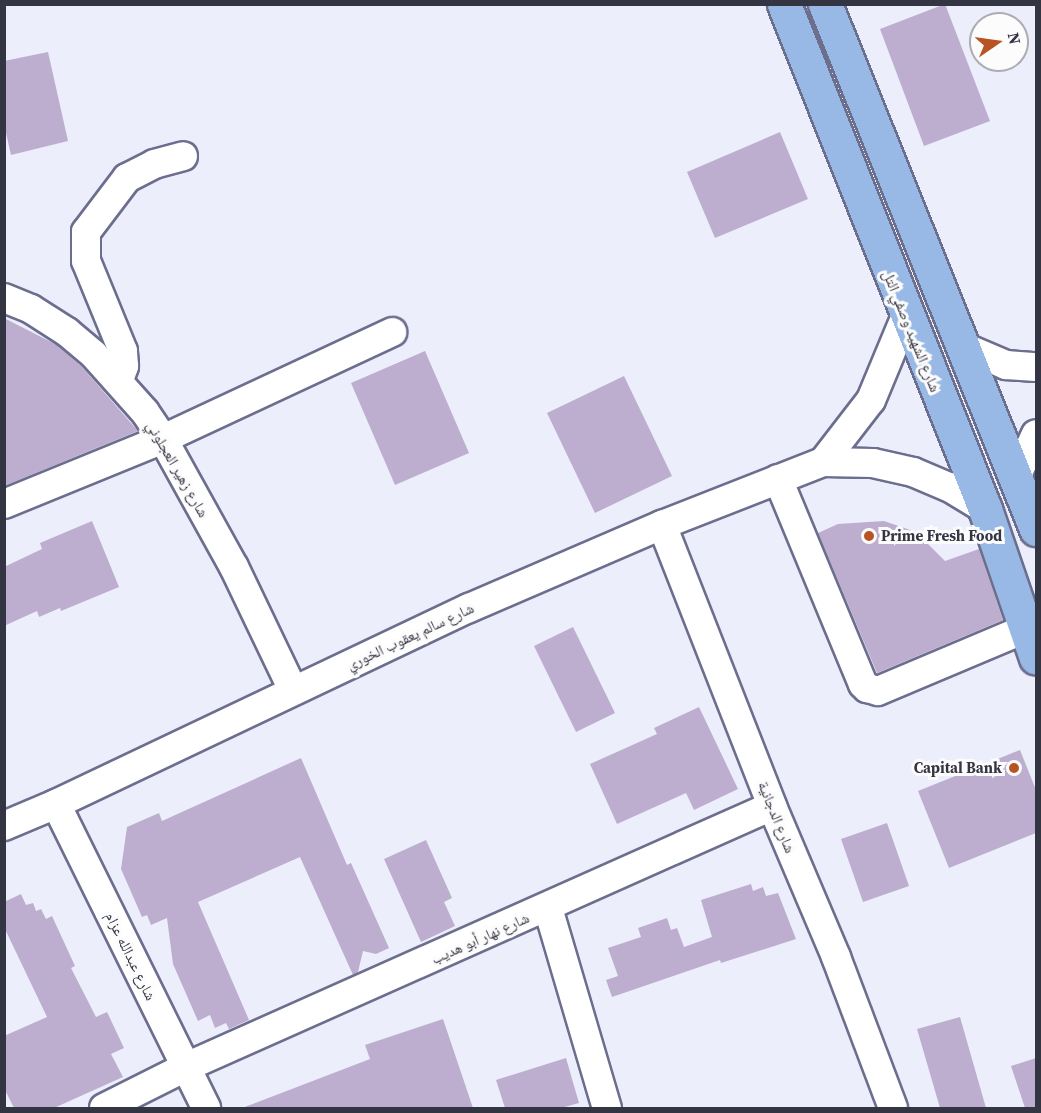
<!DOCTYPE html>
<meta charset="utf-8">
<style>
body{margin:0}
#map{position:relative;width:1041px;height:1113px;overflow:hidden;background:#eceefc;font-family:"Source Serif 4","Noto Naskh Arabic",serif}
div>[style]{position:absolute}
.building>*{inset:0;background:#bdaecf}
.roads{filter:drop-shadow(2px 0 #6c6e8e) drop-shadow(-2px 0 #6c6e8e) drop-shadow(0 2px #6c6e8e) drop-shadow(0 -2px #6c6e8e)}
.minor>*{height:28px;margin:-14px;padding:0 14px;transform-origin:14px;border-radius:14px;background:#fff}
.major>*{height:33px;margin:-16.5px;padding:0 16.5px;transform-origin:16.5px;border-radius:16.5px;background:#98b8e5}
.dots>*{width:16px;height:16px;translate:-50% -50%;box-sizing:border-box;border:3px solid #fcfcfc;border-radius:50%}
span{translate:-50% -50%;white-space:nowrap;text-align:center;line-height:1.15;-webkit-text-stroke:6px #fcfcfc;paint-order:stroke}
.street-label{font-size:15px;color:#343543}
.poi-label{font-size:15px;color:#343543;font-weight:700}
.left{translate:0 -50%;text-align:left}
.right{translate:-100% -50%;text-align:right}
.frame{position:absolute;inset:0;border:6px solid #343543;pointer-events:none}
.north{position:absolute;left:969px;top:12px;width:60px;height:60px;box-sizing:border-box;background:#fcfcfc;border:2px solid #acacb2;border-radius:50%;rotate:77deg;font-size:16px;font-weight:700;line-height:24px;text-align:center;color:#343543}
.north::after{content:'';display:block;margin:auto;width:21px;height:27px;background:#b85423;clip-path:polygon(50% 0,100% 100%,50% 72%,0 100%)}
</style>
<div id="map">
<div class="building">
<div style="clip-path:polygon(945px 4px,990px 121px,924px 146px,880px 29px)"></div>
<div style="clip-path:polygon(48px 52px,68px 141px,11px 155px,4px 124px,4px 61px)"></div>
<div style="clip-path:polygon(780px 132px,808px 199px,715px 238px,687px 172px)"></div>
<div style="clip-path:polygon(4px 318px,57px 345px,82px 367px,138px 431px,4px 486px)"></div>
<div style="clip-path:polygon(425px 351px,469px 453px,395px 485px,351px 383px)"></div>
<div style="clip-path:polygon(624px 376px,672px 476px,595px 513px,547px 413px)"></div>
<div style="clip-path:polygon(92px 521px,119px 587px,61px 611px,60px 608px,39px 617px,37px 611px,4px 626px,4px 567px,42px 549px,40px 543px)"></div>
<div style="clip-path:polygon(884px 521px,916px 532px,945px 561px,979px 549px,1003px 620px,877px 673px,818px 533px,838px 524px)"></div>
<div style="clip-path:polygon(573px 627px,615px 713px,576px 732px,534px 646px)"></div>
<div style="clip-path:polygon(699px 707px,738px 789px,694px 810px,686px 793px,617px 824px,590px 764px,657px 734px,654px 728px)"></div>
<div style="clip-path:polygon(1020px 750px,1036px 790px,1036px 833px,949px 868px,918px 791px)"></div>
<div style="clip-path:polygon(301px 758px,347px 865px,351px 863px,389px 948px,376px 954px,363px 951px,358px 972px,353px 975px,300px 857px,198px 902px,249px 1020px,229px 1029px,226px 1023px,215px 1028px,210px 1015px,198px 1021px,173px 964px,167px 918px,151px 925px,147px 915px,142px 917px,121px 869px,127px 827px,159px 813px,162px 821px)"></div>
<div style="clip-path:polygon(887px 823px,909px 886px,863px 902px,841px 839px)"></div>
<div style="clip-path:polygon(426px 840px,452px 898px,444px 902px,455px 926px,421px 942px,384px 859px)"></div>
<div style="clip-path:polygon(751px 884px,753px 891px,763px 887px,766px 896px,778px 893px,796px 939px,721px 963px,720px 960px,612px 997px,606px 980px,618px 976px,608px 948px,641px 937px,638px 928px,667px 918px,671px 930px,677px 928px,684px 947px,712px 937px,701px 900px)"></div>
<div style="clip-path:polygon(21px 894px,26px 905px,33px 903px,36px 911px,41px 909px,46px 919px,52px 916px,75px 966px,71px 968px,96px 1017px,107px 1012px,124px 1048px,111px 1054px,123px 1077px,54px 1108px,14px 1108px,4px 1088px,4px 1036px,47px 1017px,4px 927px,4px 902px)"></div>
<div style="clip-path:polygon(960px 1017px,986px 1108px,940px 1108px,917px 1029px)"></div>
<div style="clip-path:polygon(443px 1019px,473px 1108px,242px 1108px,370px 1059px,365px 1045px)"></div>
<div style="clip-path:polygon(566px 1058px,579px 1103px,561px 1108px,505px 1108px,496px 1080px)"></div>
<div style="clip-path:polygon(1036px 1058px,1036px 1108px,1025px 1108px,1011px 1066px)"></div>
</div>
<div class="roads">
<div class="minor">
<div style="left:4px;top:298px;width:29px;rotate:22deg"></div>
<div style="left:31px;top:309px;width:43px;rotate:32.6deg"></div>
<div style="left:67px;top:332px;width:35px;rotate:40deg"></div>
<div style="left:94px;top:355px;width:76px;rotate:48.2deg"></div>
<div style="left:145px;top:412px;width:32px;rotate:56deg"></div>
<div style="left:163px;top:439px;width:146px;rotate:61deg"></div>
<div style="left:234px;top:567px;width:136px;rotate:64.4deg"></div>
<div style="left:964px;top:347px;width:46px;rotate:23.2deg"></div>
<div style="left:1006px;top:365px;width:30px;rotate:4deg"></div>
<div style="left:119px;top:380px;width:15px;rotate:-70deg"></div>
<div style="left:124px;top:366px;width:15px;rotate:-94deg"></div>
<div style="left:123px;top:351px;width:97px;rotate:-112.3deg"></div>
<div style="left:86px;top:261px;width:29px;rotate:-90deg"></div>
<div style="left:86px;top:232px;width:68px;rotate:-52.8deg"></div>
<div style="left:127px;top:178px;width:30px;rotate:-27deg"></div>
<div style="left:154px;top:164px;width:30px;rotate:-15deg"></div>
<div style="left:823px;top:462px;width:78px;rotate:-52.3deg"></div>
<div style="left:871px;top:400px;width:91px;rotate:-67.4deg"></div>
<div style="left:1016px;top:477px;width:47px;rotate:-65.1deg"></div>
<div style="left:778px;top:479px;width:222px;rotate:67.5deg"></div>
<div style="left:863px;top:684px;width:6px;rotate:45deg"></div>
<div style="left:867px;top:688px;width:11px;rotate:15deg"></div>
<div style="left:878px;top:691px;width:160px;rotate:-22.9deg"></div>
<div style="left:4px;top:504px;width:172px;rotate:-22.2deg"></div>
<div style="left:163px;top:439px;width:253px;rotate:-25deg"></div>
<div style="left:662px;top:525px;width:302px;rotate:68.6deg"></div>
<div style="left:772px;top:806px;width:164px;rotate:67deg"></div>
<div style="left:836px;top:957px;width:161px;rotate:69.3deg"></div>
<div style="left:56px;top:804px;width:339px;rotate:63.7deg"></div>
<div style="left:4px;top:826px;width:56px;rotate:-22.9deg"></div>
<div style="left:56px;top:804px;width:457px;rotate:-25.4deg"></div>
<div style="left:469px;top:608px;width:210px;rotate:-23.3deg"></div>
<div style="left:662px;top:525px;width:173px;rotate:-21.4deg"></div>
<div style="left:823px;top:462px;width:50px;rotate:1.1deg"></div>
<div style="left:873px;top:463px;width:41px;rotate:12.7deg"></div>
<div style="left:913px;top:472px;width:39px;rotate:23deg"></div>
<div style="left:949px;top:487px;width:42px;rotate:31.4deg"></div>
<div style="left:548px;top:908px;width:209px;rotate:73.6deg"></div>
<div style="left:104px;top:1108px;width:92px;rotate:-26.6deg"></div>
<div style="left:186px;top:1067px;width:641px;rotate:-24.01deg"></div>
</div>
<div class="major">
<div style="left:784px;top:4px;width:544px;rotate:68.3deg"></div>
<div style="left:985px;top:509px;width:157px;rotate:71.1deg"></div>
<div style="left:825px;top:4px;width:566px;rotate:68.1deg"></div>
</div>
</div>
<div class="dots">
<div style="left:869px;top:536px;background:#b85423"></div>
<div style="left:1014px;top:768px;background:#b85423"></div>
</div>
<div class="street-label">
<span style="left:912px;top:331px;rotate:68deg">شارع الشهيد وصفي التل</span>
<span style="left:178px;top:469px;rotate:60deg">شارع زهير العجلوني</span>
<span style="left:410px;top:636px;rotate:-25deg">شارع سالم يعقوب الخوري</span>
<span style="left:777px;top:817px;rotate:68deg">شارع الدجانية</span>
<span style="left:480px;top:938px;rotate:-24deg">شارع نهار أبو هديب</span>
<span style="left:131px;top:956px;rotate:64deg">شارع عبدالله عزام</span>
</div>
<div class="poi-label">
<span class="left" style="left:881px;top:536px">Prime Fresh Food</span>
<span class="right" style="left:1002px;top:768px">Capital Bank</span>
</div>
<div class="frame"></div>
<div class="north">N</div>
</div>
